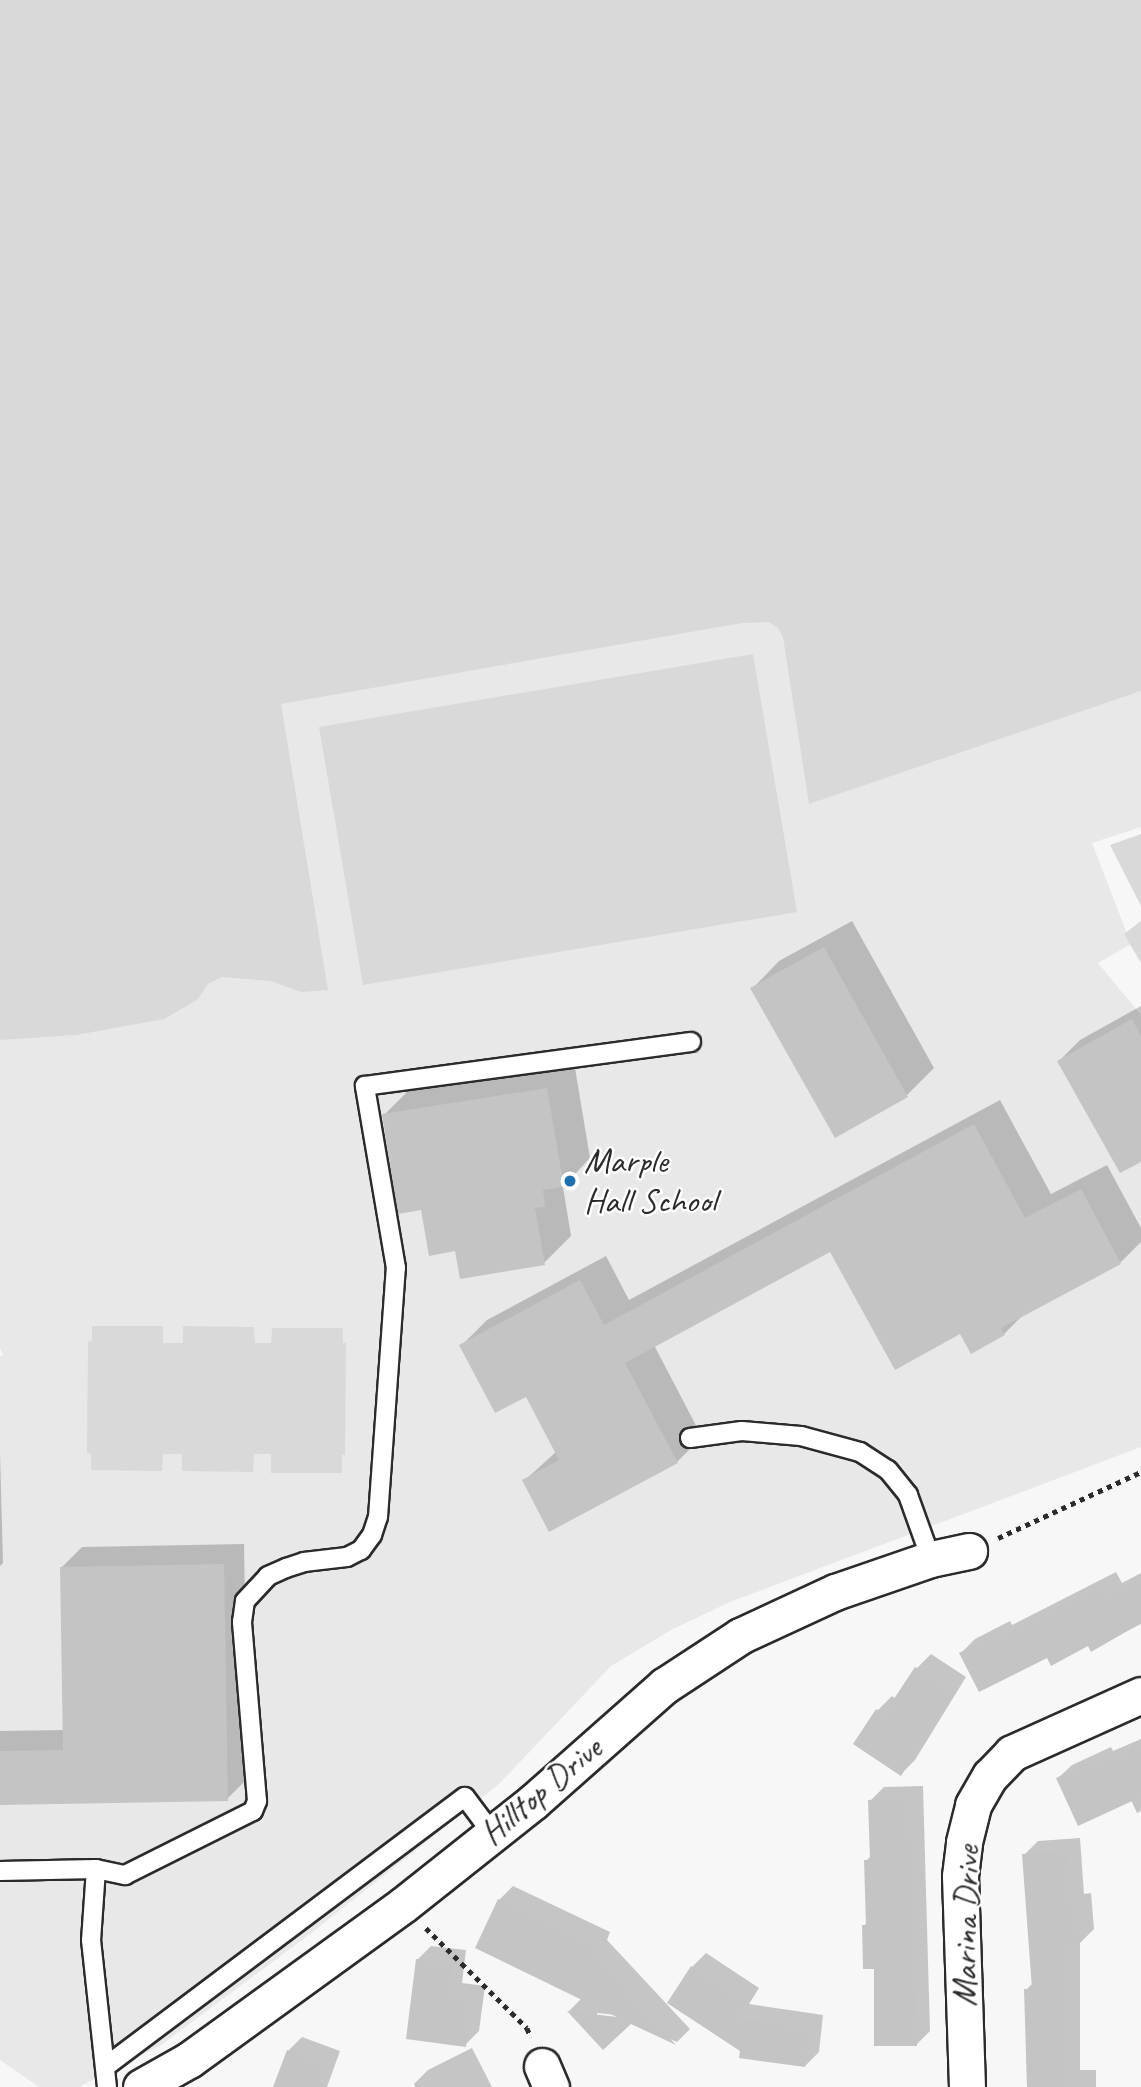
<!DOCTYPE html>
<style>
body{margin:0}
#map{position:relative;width:1141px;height:2087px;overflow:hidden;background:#f7f7f7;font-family:Caveat,sans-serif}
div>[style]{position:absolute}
.built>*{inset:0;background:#e8e8e8}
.green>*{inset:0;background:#d9d9d9}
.shadow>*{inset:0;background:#0003}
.building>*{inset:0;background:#c4c4c4}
.path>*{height:4.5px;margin-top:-2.25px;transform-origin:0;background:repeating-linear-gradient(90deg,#2b2b2b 0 5px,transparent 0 10px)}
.roads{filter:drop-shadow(2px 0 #2b2b2b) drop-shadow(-2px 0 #2b2b2b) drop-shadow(0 2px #2b2b2b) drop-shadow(0 -2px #2b2b2b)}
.lane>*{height:18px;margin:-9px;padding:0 9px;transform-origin:9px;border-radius:9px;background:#fff}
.street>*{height:35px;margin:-17.5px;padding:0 17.5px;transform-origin:17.5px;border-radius:17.5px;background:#fff}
.dots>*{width:19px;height:19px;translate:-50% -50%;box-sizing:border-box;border:4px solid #fff;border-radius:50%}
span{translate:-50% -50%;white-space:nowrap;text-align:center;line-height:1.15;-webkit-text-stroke:5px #fff;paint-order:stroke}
.poi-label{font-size:35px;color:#2b2b2b}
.left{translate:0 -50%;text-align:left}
.street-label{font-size:35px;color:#2b2b2b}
</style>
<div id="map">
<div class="built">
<div style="clip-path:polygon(0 0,1141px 0,1141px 827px,1092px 843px,1131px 944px,1098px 963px,1141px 1015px,1141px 1447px,730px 1602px,671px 1630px,611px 1666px,499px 1784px,314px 1931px,161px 2045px,79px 2087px,39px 2087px,0 2060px,0 1356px,3px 1355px,0 1348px)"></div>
</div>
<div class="green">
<div style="clip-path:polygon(0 0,1141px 0,1141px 691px,809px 804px,783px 637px,778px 628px,769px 622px,742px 623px,281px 704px,328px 990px,302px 992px,270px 981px,222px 977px,208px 984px,197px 1000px,164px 1019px,76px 1035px,0 1040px)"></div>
<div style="clip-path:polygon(753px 654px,797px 912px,363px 985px,319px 727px)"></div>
<div style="clip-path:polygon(1141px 834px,1141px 906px,1110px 845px)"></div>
<div style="clip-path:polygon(1141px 921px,1141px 963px,1124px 934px)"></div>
<div style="clip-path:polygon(92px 1326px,163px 1326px,163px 1343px,183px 1343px,183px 1326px,254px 1327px,255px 1343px,271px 1343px,272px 1328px,343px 1328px,343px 1343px,346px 1343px,345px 1455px,342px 1455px,342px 1473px,271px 1473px,271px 1454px,254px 1454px,253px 1472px,182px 1471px,182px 1454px,163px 1454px,162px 1471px,91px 1470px,91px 1454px,87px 1453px,88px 1342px,92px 1341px)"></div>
</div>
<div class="shadow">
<div style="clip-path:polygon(852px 921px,934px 1068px,907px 1095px,752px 989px,779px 961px)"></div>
<div style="clip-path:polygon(1141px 1006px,1141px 1160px,1059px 1061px,1080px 1040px)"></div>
<div style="clip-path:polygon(574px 1062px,590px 1158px,563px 1187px,571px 1236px,544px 1263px,457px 1249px,423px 1208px,384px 1115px,411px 1088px)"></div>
<div style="clip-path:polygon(1000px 1100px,1051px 1194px,1107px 1165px,1141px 1228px,1141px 1242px,1120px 1263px,1024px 1314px,1004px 1334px,961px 1332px,831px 1249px,654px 1345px,702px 1437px,677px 1462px,524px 1481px,557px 1451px,527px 1395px,461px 1346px,487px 1320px,606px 1256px,629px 1300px)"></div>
<div style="clip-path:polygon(0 1453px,3px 1563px,0 1566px)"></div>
<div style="clip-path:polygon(244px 1544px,248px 1778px,227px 1799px,0 1803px,0 1731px,65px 1730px,61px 1568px,82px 1547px)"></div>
<div style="clip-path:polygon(1116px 1572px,1122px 1583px,1141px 1573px,1141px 1624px,1092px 1649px,1089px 1644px,1048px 1656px,961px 1653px,975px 1639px,1010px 1621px,1012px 1625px)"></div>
<div style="clip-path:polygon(931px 1654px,966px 1677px,915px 1760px,901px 1774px,855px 1744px,878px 1710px,892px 1696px,896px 1699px,917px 1668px)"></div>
<div style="clip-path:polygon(1141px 1739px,1141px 1811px,1137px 1813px,1131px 1800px,1058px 1778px,1072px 1765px,1111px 1747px,1113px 1751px)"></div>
<div style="clip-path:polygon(923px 1786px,930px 2031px,916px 2045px,876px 1967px,864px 1926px,867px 1922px,866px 1861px,872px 1855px,870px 1801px,884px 1787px)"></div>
<div style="clip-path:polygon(1080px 1838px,1084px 1894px,1091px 1893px,1094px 1929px,1080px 1943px,1080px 2070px,1096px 2070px,1096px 2087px,1027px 2087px,1026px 1990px,1033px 1983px,1024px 1855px,1038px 1841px)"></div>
<div style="clip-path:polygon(evenodd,513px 1886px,610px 1932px,607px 1940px,690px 2029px,677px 2042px,631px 2022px,603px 2048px,569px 2011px,582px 1998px,499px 1900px,513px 1886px,597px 2013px,626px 2016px,625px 2020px,597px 2016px,597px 2013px)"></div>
<div style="clip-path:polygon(431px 1946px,466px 1950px,462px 1983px,485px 1986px,479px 2031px,465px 2045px,417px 1960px)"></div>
<div style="clip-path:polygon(706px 1953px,759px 1988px,749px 2004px,823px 2015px,819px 2052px,805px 2066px,742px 2050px,692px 1967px)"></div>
<div style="clip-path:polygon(302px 2037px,340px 2051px,327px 2087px,275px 2087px,288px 2051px)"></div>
<div style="clip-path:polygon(472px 2048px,492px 2087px,415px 2087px,414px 2084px,428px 2070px)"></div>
</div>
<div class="building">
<div style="clip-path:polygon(824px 947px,908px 1097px,835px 1138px,750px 988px)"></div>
<div style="clip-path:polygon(1132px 1019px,1141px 1036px,1141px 1162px,1120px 1173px,1057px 1061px)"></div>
<div style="clip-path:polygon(547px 1088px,564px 1187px,543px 1190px,545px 1207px,535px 1208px,545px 1265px,460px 1279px,455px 1251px,429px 1256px,421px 1210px,398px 1214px,382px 1114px)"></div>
<div style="clip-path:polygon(974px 1124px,1025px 1218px,1081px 1189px,1121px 1264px,1001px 1328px,1005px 1335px,971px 1354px,960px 1334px,895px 1370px,830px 1252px,625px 1363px,678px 1463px,549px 1532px,522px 1480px,559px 1460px,526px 1397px,495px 1413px,459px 1345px,580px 1280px,604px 1325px)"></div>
<div style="clip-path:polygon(224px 1564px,228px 1801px,0 1805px,0 1751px,63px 1750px,60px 1567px)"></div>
<div style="clip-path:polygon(1141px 1579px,1141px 1623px,1091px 1652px,1088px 1646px,1051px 1666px,1047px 1658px,979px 1692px,959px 1653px,996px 1634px,998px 1638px,1102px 1585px,1107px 1596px)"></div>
<div style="clip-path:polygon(915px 1667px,954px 1692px,901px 1776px,853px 1744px,876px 1709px,884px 1714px)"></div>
<div style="clip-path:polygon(1141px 1745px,1141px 1797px,1078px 1826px,1056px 1778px,1097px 1760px,1099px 1764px)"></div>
<div style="clip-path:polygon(910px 1799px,917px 2046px,874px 2046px,874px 1969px,863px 1969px,862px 1925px,866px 1925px,864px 1860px,870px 1860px,868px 1800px)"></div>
<div style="clip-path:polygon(1067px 1851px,1071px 1907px,1077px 1906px,1080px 1945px,1067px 1946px,1067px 2087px,1027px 2087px,1024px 1989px,1032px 1989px,1022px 1854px)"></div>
<div style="clip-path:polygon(498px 1899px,598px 1946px,594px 1954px,676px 2045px,631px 2024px,603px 2050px,567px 2011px,617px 2017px,475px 1948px)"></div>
<div style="clip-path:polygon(416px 1959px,453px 1964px,449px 1997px,471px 2000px,466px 2047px,406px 2039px)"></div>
<div style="clip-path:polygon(691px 1966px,747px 2003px,737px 2018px,810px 2028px,805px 2067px,739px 2058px,740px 2051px,667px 2003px)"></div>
<div style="clip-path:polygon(287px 2050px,328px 2065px,319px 2087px,273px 2087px)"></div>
</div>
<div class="path">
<div style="left:998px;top:1538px;width:157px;rotate:-24.8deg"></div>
<div style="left:426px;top:1928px;width:142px;rotate:44.7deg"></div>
<div style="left:527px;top:2028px;width:10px;rotate:66deg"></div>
</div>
<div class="roads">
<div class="lane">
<div style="left:690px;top:1438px;width:52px;rotate:-7.7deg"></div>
<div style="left:742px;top:1431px;width:59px;rotate:4.8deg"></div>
<div style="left:801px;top:1436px;width:61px;rotate:15.2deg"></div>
<div style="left:860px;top:1452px;width:33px;rotate:33deg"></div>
<div style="left:888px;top:1470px;width:32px;rotate:51deg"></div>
<div style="left:908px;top:1495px;width:68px;rotate:70.2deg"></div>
<div style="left:96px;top:1869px;width:71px;rotate:94deg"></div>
<div style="left:91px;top:1940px;width:148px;rotate:83.8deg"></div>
<div style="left:0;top:1871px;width:96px;rotate:-1.2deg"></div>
<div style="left:96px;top:1869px;width:30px;rotate:12deg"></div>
<div style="left:125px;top:1875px;width:143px;rotate:-26.6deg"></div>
<div style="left:253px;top:1811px;width:11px;rotate:-68deg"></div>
<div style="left:257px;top:1801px;width:180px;rotate:-94.8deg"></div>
<div style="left:242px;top:1622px;width:21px;rotate:-82deg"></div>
<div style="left:245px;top:1601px;width:34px;rotate:-47deg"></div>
<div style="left:268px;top:1576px;width:20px;rotate:-24deg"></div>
<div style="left:286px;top:1568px;width:19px;rotate:-18deg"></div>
<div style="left:304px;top:1562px;width:43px;rotate:-6.6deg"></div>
<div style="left:347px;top:1557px;width:16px;rotate:-27deg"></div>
<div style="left:361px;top:1550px;width:19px;rotate:-54deg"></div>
<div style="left:372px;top:1535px;width:19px;rotate:-72deg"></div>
<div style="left:378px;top:1517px;width:250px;rotate:-85.9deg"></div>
<div style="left:396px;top:1268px;width:185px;rotate:-99.7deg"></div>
<div style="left:365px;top:1086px;width:329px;rotate:-7.7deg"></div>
<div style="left:105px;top:2067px;width:450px;rotate:-36.9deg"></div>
<div style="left:465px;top:1797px;width:45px;rotate:53.1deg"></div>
</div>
<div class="street">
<div style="left:542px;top:2066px;width:23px;rotate:67deg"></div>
<div style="left:141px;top:2087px;width:55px;rotate:-29.4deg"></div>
<div style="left:189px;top:2060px;width:264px;rotate:-35.9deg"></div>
<div style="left:403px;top:1905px;width:167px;rotate:-38.4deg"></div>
<div style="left:534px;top:1801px;width:174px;rotate:-41.5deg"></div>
<div style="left:664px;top:1686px;width:91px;rotate:-33.3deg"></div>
<div style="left:740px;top:1636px;width:105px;rotate:-24.9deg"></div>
<div style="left:835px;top:1592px;width:102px;rotate:-19deg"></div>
<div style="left:931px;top:1559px;width:39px;rotate:-12deg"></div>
<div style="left:967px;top:2087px;width:211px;rotate:-91.9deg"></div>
<div style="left:960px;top:1876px;width:34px;rotate:-83deg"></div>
<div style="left:964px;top:1842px;width:38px;rotate:-76deg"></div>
<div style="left:973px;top:1805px;width:34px;rotate:-60deg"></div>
<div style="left:990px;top:1776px;width:32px;rotate:-46deg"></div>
<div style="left:1012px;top:1753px;width:141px;rotate:-24.2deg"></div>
</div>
</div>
<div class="dots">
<div style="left:570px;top:1181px;background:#1f6fb2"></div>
</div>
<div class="poi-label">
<span class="left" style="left:584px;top:1181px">Marple<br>Hall School</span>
</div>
<div class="street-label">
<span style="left:541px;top:1791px;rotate:-40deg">Hilltop Drive</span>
<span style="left:966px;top:1926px;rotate:-89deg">Marina Drive</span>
</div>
</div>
